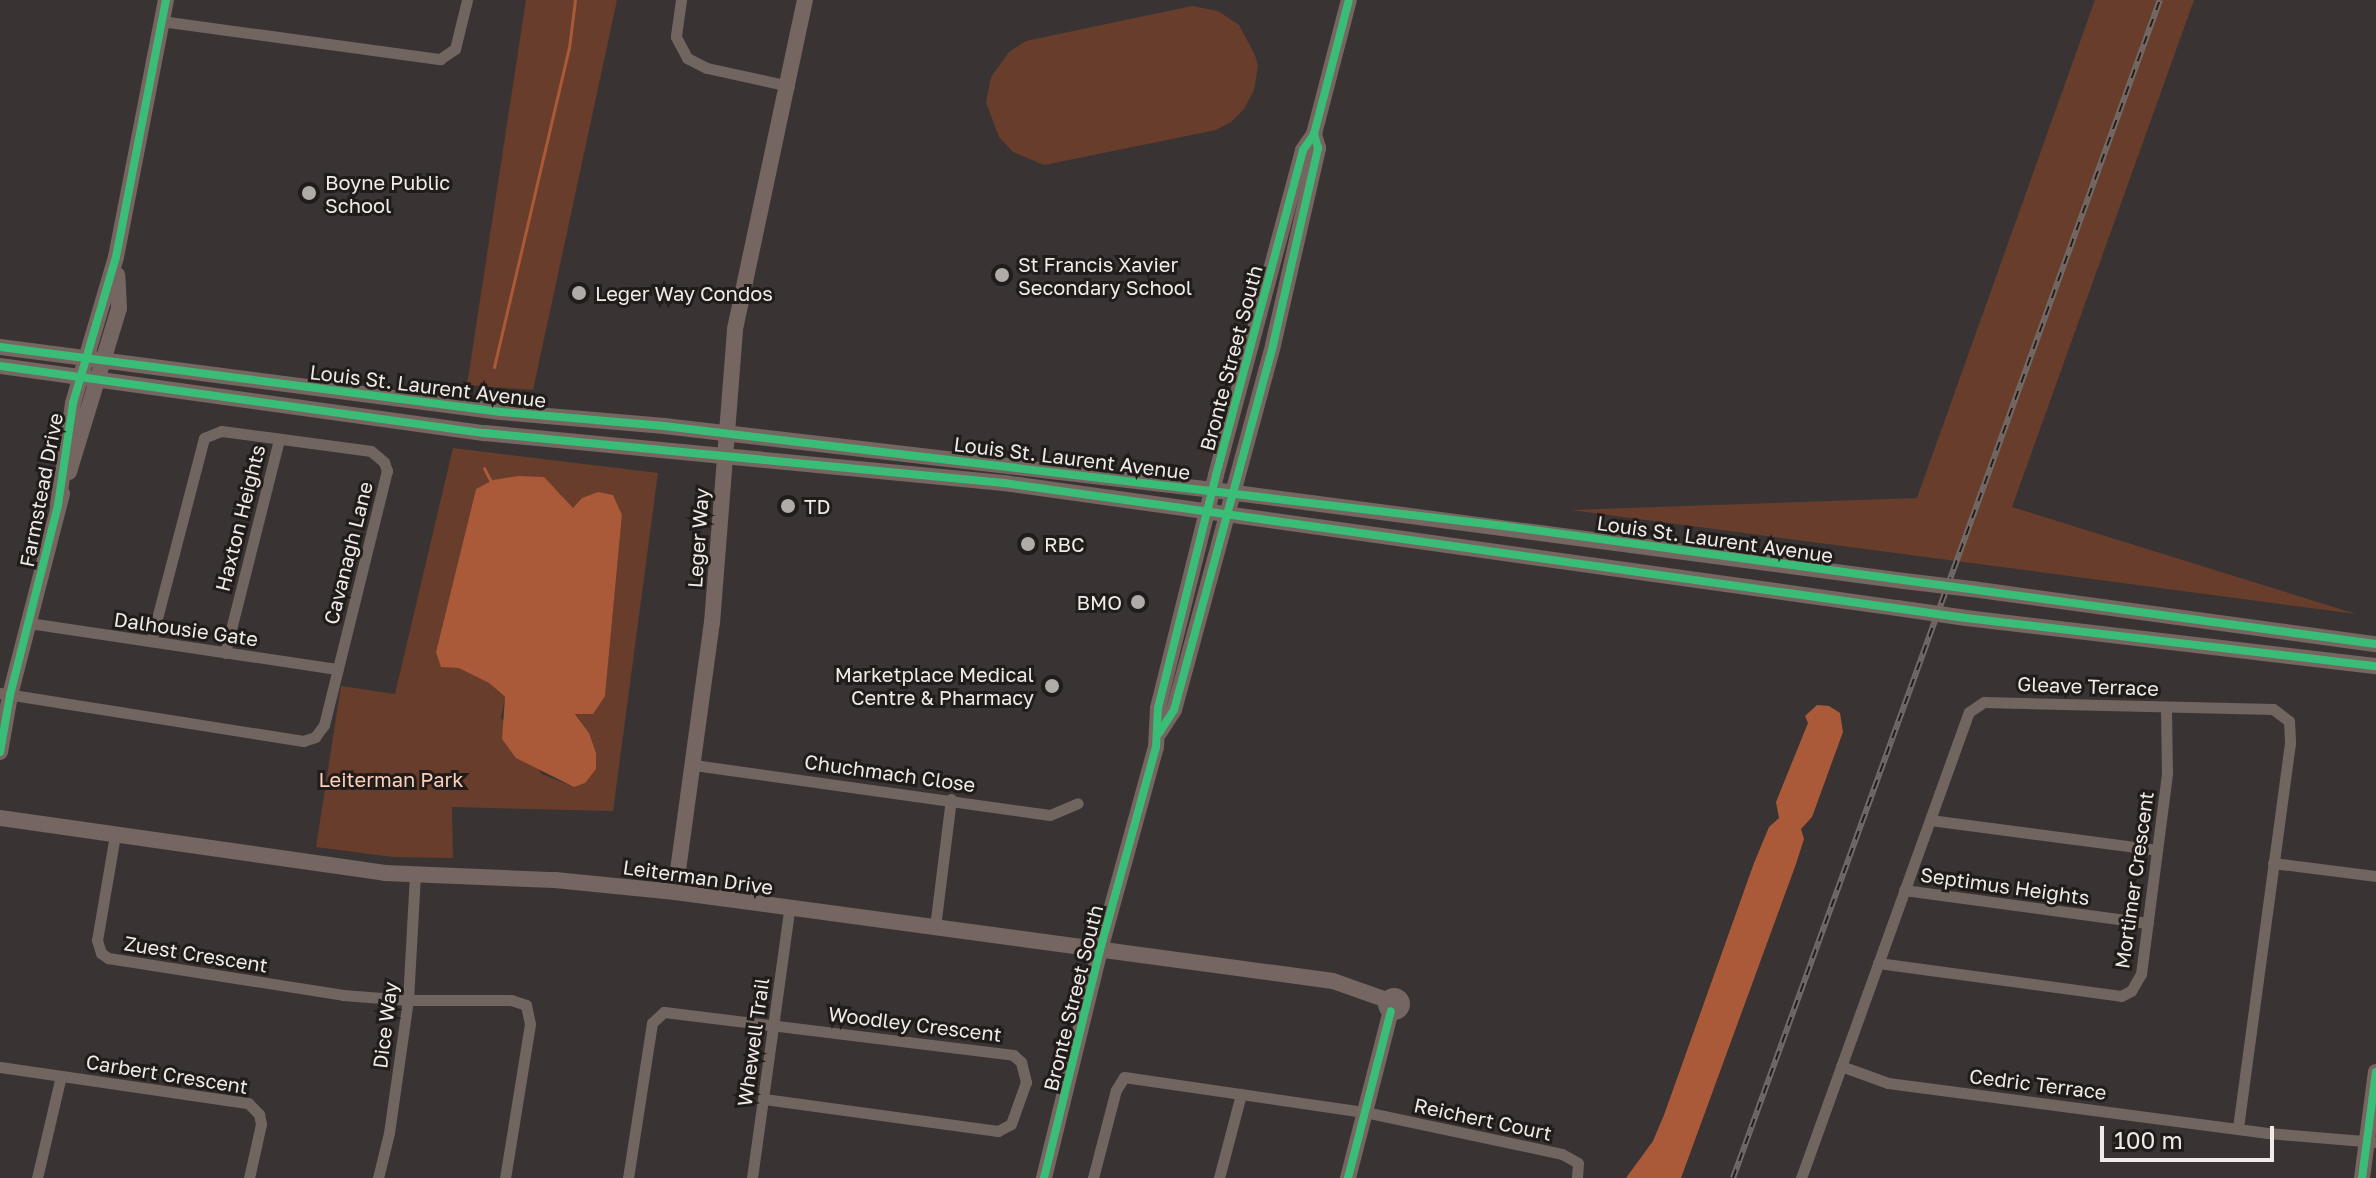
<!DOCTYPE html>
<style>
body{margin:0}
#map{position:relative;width:2376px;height:1178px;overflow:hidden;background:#393433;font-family:"Golos Text",sans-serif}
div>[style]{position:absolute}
.green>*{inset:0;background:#693d2b}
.water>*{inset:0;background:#aa5939}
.stream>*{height:3px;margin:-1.5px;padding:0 1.5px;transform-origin:1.5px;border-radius:1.5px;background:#aa5939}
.street>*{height:11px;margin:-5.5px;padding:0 5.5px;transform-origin:5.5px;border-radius:5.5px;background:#716560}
.secondary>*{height:16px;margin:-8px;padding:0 8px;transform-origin:8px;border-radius:8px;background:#756661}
.secondary>.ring{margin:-8px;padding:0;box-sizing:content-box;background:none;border:16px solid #756661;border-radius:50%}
.rail>*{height:6px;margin-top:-3px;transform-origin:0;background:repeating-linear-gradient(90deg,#201c1a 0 9px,#726a68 0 18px);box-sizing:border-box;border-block:2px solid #726a68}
.secondary-bridge>*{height:16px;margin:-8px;padding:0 8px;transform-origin:8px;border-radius:8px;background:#756661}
.cycleway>*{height:8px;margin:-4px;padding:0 4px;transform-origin:4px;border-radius:4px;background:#3abd76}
.dots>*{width:22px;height:22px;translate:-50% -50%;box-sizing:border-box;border:4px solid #201c1a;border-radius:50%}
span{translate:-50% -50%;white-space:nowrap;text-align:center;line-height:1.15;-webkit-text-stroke:6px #201c1a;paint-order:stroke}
.poi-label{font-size:20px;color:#f0eae8}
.left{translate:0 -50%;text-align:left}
.right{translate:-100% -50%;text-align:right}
.street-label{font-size:20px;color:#f0eae8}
.park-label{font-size:20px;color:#ffcebb}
.scale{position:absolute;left:2100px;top:1126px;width:174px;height:36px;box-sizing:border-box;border:4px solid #f0eae8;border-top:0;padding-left:10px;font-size:24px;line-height:28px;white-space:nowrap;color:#f0eae8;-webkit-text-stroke:6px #201c1a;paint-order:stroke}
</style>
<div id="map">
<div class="green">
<div style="clip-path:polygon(526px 0,617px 0,533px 390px,467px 385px)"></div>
<div style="clip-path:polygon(2095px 0,2194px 0,2012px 507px,2356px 614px,1571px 510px,1917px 498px)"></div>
<div style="clip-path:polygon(1192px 6px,1218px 11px,1239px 25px,1255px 55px,1258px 66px,1254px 90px,1244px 109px,1231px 122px,1216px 130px,1044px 165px,1013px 152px,999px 137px,986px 102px,991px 77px,1009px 52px,1026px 41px)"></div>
<div style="clip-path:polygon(evenodd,453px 448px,658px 473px,613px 811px,452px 807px,453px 858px,393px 857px,316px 847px,341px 686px,395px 694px,453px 448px,476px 489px,560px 493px,565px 503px,573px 508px,622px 515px,605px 695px,575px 713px,589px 733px,574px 787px,542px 774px,501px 718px,505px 698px,489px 683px,436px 652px,476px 489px)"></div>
</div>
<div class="water">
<div style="clip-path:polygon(518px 476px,544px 477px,573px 508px,582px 498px,598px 492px,613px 495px,622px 515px,605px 696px,593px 714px,575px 714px,589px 733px,596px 753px,596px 769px,585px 783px,574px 787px,516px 758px,502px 739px,505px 697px,489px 683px,459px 668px,441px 667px,436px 652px,476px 489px,493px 480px)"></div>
<div style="clip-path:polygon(1817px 705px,1829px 706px,1840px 713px,1843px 732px,1812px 817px,1801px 829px,1804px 839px,1796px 864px,1681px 1178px,1626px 1178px,1653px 1141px,1664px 1115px,1754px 863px,1769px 827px,1779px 818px,1776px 802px,1808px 723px,1805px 716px)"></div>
</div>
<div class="stream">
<div style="left:494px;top:367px;width:328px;rotate:-76.8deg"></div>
<div style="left:569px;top:48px;width:48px;rotate:-82.9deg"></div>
<div style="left:484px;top:468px;width:16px;rotate:63deg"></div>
</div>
<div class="street">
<div style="left:681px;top:0;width:37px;rotate:98deg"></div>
<div style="left:676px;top:37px;width:24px;rotate:62deg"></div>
<div style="left:687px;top:58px;width:22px;rotate:27deg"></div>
<div style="left:707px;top:68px;width:84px;rotate:12.4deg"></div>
<div style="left:161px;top:21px;width:282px;rotate:7.8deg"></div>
<div style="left:440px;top:59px;width:18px;rotate:-34deg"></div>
<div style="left:455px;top:49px;width:50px;rotate:-76.2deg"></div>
<div style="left:29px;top:623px;width:311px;rotate:8.5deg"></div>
<div style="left:225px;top:653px;width:221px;rotate:-75.8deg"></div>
<div style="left:0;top:693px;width:307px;rotate:9deg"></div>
<div style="left:303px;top:741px;width:13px;rotate:-18deg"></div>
<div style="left:315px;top:737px;width:15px;rotate:-53deg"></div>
<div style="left:324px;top:725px;width:262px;rotate:-76.1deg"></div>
<div style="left:387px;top:471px;width:9px;rotate:-108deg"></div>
<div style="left:384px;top:462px;width:17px;rotate:-140deg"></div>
<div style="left:371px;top:451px;width:105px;rotate:-172.3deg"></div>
<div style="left:267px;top:437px;width:46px;rotate:-172.6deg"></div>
<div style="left:221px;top:431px;width:18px;rotate:158deg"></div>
<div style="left:204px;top:438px;width:210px;rotate:104.6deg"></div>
<div style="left:694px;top:765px;width:359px;rotate:8deg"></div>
<div style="left:1050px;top:815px;width:30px;rotate:-23deg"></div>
<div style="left:1930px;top:820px;width:229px;rotate:7.5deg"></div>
<div style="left:115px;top:835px;width:107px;rotate:99.7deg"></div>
<div style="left:97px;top:940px;width:14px;rotate:73deg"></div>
<div style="left:101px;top:953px;width:9px;rotate:36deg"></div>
<div style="left:108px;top:958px;width:238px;rotate:8.9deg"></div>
<div style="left:343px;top:995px;width:65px;rotate:4.4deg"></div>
<div style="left:408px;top:1000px;width:103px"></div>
<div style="left:511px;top:1000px;width:16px;rotate:18deg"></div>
<div style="left:526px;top:1005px;width:19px;rotate:78deg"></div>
<div style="left:530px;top:1024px;width:156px;rotate:99.2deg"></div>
<div style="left:2273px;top:863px;width:104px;rotate:7.2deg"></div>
<div style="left:1904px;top:890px;width:246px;rotate:7.7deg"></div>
<div style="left:935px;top:927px;width:129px;rotate:-82.9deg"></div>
<div style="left:1878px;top:963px;width:245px;rotate:7.7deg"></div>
<div style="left:2121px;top:996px;width:11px;rotate:-27deg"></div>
<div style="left:2131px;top:991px;width:20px;rotate:-60deg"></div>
<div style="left:2141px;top:974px;width:203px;rotate:-82.6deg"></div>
<div style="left:2167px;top:773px;width:66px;rotate:-90.9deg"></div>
<div style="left:1841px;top:1066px;width:50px;rotate:19.9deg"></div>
<div style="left:1888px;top:1083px;width:383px;rotate:7.5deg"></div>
<div style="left:2268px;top:1133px;width:108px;rotate:4.8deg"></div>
<div style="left:0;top:1067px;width:251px;rotate:8.3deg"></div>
<div style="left:248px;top:1103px;width:16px;rotate:45deg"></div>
<div style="left:259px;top:1114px;width:10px;rotate:79deg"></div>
<div style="left:261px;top:1124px;width:55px;rotate:102.5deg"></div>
<div style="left:37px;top:1178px;width:105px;rotate:-76.8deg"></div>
<div style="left:378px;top:1178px;width:46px;rotate:-76.3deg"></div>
<div style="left:389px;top:1133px;width:134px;rotate:-81.9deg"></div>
<div style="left:408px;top:1000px;width:125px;rotate:-86.8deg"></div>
<div style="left:628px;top:1178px;width:157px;rotate:-81.2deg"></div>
<div style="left:652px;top:1023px;width:16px;rotate:-43deg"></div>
<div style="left:664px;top:1012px;width:352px;rotate:7deg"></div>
<div style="left:1013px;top:1055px;width:11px;rotate:41deg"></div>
<div style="left:1021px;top:1062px;width:21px;rotate:76deg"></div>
<div style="left:1026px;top:1082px;width:45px;rotate:109.7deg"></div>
<div style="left:1011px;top:1124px;width:15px;rotate:152deg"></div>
<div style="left:998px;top:1131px;width:236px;rotate:-172.2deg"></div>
<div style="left:752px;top:1178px;width:271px;rotate:-82.1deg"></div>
<div style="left:1093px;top:1178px;width:91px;rotate:-75.4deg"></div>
<div style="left:1116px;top:1090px;width:15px;rotate:-58deg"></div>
<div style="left:1124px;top:1077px;width:244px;rotate:8.3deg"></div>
<div style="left:1365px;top:1112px;width:201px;rotate:12deg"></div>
<div style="left:1562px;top:1154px;width:18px;rotate:29deg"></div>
<div style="left:1578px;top:1163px;width:15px;rotate:94deg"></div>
<div style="left:1219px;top:1178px;width:87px;rotate:-75.3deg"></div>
<div style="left:1801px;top:1178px;width:495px;rotate:-70.2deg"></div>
<div style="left:1969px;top:712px;width:18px;rotate:-34deg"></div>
<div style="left:1984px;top:702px;width:289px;rotate:1.4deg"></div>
<div style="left:2273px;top:709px;width:20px;rotate:37deg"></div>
<div style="left:2289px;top:721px;width:22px;rotate:87deg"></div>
<div style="left:2290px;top:743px;width:389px;rotate:97.7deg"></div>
</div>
<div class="secondary">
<div style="left:0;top:347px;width:505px;rotate:7.39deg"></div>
<div style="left:501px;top:412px;width:164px;rotate:4.9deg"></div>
<div style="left:664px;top:426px;width:553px;rotate:6.65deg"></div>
<div style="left:1213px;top:490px;width:697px;rotate:7.5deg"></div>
<div style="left:0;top:366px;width:490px;rotate:7.9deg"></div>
<div style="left:485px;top:433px;width:521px;rotate:5.5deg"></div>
<div style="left:1004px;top:483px;width:902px;rotate:7.97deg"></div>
<div style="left:69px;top:472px;width:171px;rotate:-73deg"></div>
<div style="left:119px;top:308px;width:33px;rotate:-93deg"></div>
<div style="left:58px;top:505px;width:103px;rotate:-81.6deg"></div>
<div style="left:73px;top:403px;width:152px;rotate:-73.6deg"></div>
<div style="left:116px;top:257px;width:262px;rotate:-79deg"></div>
<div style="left:1972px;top:589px;width:408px;rotate:7.8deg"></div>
<div style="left:1966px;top:618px;width:413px;rotate:6.7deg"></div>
<div style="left:1159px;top:733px;width:27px;rotate:-57deg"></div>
<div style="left:1174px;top:710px;width:378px;rotate:-74.8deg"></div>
<div style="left:1273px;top:345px;width:202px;rotate:-77.1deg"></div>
<div style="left:1318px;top:148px;width:15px;rotate:-106deg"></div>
<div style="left:0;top:752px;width:58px;rotate:-80deg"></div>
<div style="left:10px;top:695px;width:208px;rotate:-75.5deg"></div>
<div style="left:0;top:818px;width:389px;rotate:8.1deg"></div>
<div style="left:385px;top:873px;width:170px;rotate:2.4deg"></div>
<div style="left:555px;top:880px;width:121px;rotate:5.7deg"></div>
<div style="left:675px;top:892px;width:664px;rotate:7.7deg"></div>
<div style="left:1333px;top:981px;width:57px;rotate:19.4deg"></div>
<div style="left:675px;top:892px;width:272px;rotate:-82.2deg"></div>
<div style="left:712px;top:623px;width:295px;rotate:-85.5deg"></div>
<div style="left:735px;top:329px;width:336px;rotate:-78deg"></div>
<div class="ring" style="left:1386px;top:996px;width:0;height:0"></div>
<div style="left:1044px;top:1178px;width:235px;rotate:-76.2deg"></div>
<div style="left:1100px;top:950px;width:211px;rotate:-74.6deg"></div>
<div style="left:1156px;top:747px;width:39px;rotate:-87deg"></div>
<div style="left:1158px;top:708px;width:240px;rotate:-76deg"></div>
<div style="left:1216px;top:475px;width:336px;rotate:-75deg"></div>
<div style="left:1303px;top:150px;width:19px;rotate:-55deg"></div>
<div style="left:1314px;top:134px;width:138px;rotate:-75.4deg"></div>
<div style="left:1348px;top:1178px;width:172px;rotate:-75.6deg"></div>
<div style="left:2362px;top:1178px;width:107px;rotate:-82.5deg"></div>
</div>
<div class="rail">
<div style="left:1733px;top:1178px;width:1253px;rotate:-70.08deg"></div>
</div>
<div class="secondary-bridge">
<div style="left:1904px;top:581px;width:68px;rotate:6.7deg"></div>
<div style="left:1897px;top:608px;width:70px;rotate:8.2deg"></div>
</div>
<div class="cycleway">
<div style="left:0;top:347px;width:505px;rotate:7.39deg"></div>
<div style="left:501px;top:412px;width:164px;rotate:4.9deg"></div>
<div style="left:664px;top:426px;width:846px;rotate:6.79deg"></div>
<div style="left:1504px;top:526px;width:880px;rotate:7.71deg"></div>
<div style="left:0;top:366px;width:490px;rotate:7.9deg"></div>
<div style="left:485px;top:433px;width:521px;rotate:5.5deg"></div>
<div style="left:1004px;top:483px;width:971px;rotate:7.99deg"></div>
<div style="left:1966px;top:618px;width:413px;rotate:6.7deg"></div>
<div style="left:1159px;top:733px;width:27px;rotate:-57deg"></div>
<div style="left:1174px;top:710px;width:378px;rotate:-74.8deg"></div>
<div style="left:1273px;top:345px;width:202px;rotate:-77.1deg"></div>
<div style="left:1318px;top:148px;width:15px;rotate:-106deg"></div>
<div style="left:0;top:752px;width:58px;rotate:-80deg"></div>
<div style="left:10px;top:695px;width:196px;rotate:-75.8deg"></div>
<div style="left:58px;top:505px;width:103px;rotate:-81.6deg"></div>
<div style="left:73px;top:403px;width:152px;rotate:-73.6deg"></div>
<div style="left:116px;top:257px;width:262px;rotate:-79deg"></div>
<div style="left:1044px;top:1178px;width:235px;rotate:-76.2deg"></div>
<div style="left:1100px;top:950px;width:211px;rotate:-74.6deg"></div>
<div style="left:1156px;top:747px;width:39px;rotate:-87deg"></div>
<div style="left:1158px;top:708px;width:240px;rotate:-76deg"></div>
<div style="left:1216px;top:475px;width:336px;rotate:-75deg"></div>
<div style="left:1303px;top:150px;width:19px;rotate:-55deg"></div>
<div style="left:1314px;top:134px;width:138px;rotate:-75.4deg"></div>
<div style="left:1348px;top:1178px;width:172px;rotate:-75.6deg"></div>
<div style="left:2362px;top:1178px;width:107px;rotate:-82.5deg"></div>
</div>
<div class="dots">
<div style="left:309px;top:193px;background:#b0aaa9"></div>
<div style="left:1002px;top:275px;background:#b0aaa9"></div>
<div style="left:579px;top:293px;background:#b0aaa9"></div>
<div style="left:788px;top:506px;background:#b0aaa9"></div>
<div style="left:1028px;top:544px;background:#b0aaa9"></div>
<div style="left:1138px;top:602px;background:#b0aaa9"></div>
<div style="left:1052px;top:686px;background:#b0aaa9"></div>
</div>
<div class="poi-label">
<span class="left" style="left:325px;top:194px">Boyne Public<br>School</span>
<span class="left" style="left:1018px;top:276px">St Francis Xavier<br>Secondary School</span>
<span class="left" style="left:595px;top:293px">Leger Way Condos</span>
<span class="left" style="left:804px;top:506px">TD</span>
<span class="left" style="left:1044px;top:544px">RBC</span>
<span class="right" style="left:1122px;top:602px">BMO</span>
<span class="right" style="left:1034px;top:686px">Marketplace Medical<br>Centre &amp; Pharmacy</span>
</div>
<div class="street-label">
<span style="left:1231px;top:358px;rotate:-75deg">Bronte Street South</span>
<span style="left:428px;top:386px;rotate:7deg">Louis St. Laurent Avenue</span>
<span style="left:1072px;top:458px;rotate:7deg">Louis St. Laurent Avenue</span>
<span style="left:41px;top:490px;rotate:-79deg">Farmstead Drive</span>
<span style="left:240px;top:518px;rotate:-76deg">Haxton Heights</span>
<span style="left:698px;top:538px;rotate:-86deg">Leger Way</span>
<span style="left:1715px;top:539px;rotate:8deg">Louis St. Laurent Avenue</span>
<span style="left:348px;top:553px;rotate:-76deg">Cavanagh Lane</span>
<span style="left:186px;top:629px;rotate:8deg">Dalhousie Gate</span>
<span style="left:2088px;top:686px;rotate:2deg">Gleave Terrace</span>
<span style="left:890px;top:773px;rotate:8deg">Chuchmach Close</span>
<span style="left:698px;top:877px;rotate:8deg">Leiterman Drive</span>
<span style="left:2134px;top:880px;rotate:-82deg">Mortimer Crescent</span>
<span style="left:2005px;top:886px;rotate:8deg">Septimus Heights</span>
<span style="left:196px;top:954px;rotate:9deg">Zuest Crescent</span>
<span style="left:1073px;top:998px;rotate:-76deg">Bronte Street South</span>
<span style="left:915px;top:1024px;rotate:7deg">Woodley Crescent</span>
<span style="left:385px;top:1025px;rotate:-83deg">Dice Way</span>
<span style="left:753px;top:1042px;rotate:-82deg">Whewell Trail</span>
<span style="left:167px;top:1074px;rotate:9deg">Carbert Crescent</span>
<span style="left:2038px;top:1084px;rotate:7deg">Cedric Terrace</span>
<span style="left:1483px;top:1119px;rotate:12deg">Reichert Court</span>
</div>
<div class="park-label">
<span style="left:391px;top:779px">Leiterman Park</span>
</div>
<div class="scale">100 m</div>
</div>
